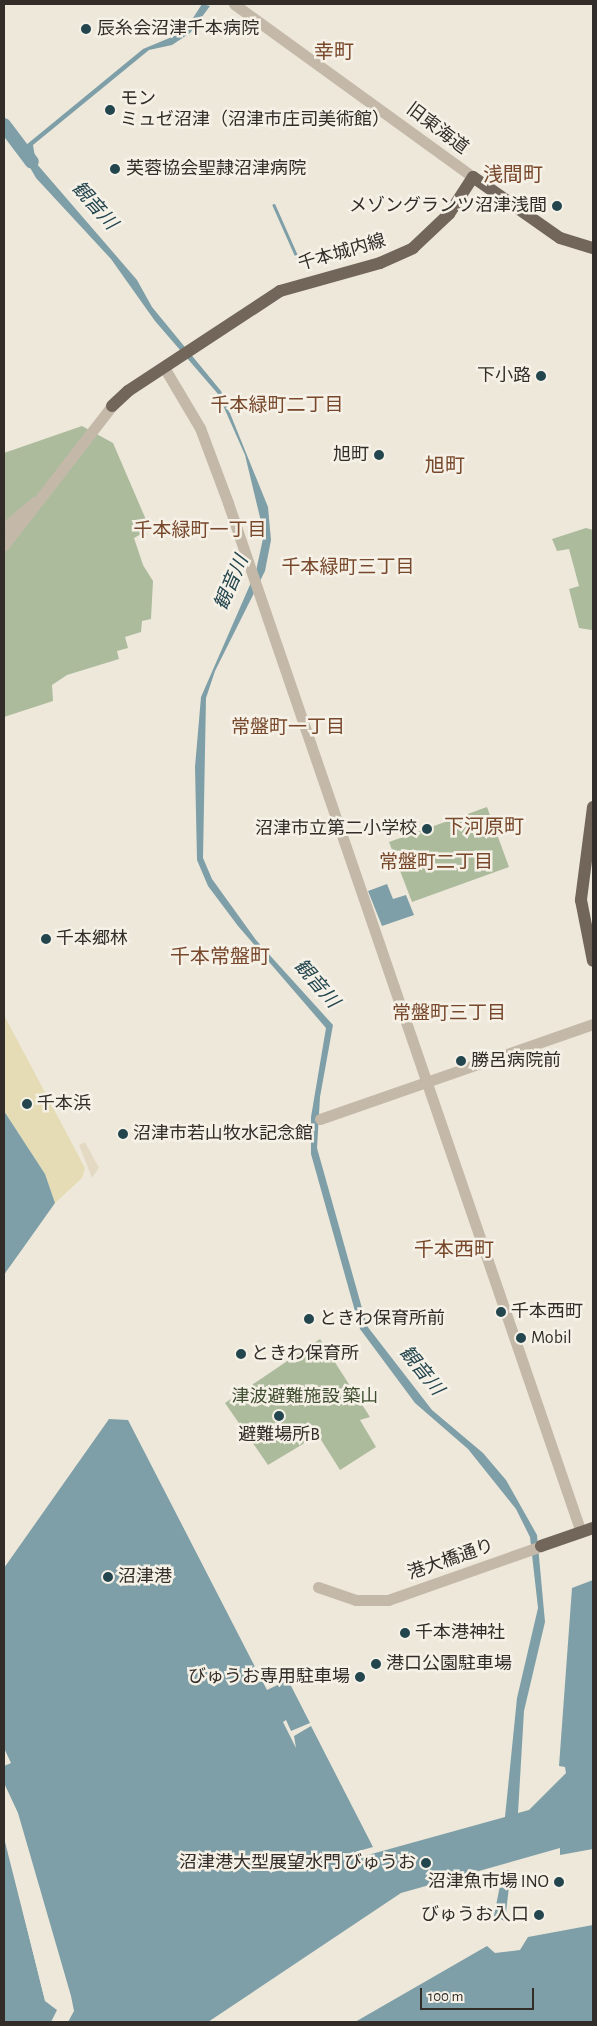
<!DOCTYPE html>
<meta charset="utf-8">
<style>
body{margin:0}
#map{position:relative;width:597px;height:2026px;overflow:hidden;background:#eee8db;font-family:"Alegreya Sans","Noto Sans JP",sans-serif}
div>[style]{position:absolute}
.green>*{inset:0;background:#adbb9d}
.sand>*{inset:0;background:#e5dcb6}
.plaza>*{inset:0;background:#e4dac4}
.water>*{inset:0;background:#7e9fa7}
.pier>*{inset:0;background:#eee8db}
.stream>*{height:2.5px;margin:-1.25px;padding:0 1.25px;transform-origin:1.25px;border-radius:1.25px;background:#7e9fa7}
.river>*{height:14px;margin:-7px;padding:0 7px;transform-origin:7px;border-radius:7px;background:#7e9fa7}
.minor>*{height:11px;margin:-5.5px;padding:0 5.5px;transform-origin:5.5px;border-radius:5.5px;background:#c4b9a9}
.major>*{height:12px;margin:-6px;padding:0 6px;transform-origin:6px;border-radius:6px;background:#72665b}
.dots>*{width:14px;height:14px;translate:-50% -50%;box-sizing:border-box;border:2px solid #f6f1e7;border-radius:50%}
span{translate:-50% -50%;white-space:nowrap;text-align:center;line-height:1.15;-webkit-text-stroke:5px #f6f1e7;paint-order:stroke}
.poi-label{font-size:18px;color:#322d28}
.left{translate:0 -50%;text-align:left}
.right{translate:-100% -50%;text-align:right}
.street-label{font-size:18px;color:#322d28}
.park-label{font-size:18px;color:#3e4d2f}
.water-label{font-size:19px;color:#23454e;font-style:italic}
.neighbourhood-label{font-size:19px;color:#77482b}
.quarter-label{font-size:20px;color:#77482b}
.frame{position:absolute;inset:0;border:5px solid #322d28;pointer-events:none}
.scale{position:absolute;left:420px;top:1988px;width:114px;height:22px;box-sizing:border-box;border:2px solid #322d28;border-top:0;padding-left:6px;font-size:15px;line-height:18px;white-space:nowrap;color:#322d28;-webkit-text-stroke:4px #f6f1e7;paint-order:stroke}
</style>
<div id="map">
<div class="green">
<div style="clip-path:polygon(82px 426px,113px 443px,150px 529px,134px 538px,143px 565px,153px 581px,151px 619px,142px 621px,141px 632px,125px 637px,128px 648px,117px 651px,119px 659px,67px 675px,52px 685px,53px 701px,4px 717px,4px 453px)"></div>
<div style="clip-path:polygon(586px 528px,593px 530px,592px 630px,579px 628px,569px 589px,579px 586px,569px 549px,557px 551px,552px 539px)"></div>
<div style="clip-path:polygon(487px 807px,509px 867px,412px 902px,389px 842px)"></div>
<div style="clip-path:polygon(320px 1339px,370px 1417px,360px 1420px,376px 1447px,340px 1470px,318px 1435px,268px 1465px,225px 1403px)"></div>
</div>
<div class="sand">
<div style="clip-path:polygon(4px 1015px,85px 1168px,82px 1178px,55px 1203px,45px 1174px,4px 1111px)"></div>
</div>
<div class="plaza">
<div style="clip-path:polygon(85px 1142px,99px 1168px,92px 1178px,79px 1145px)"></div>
</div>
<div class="water">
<div style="clip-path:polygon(202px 4px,210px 6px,190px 33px,172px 45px,149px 50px,33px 145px,36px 163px,137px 280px,152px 307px,221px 391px,268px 507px,271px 540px,265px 571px,215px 671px,206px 698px,203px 858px,212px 879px,256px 940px,333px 1025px,320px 1097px,317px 1148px,367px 1326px,432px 1410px,483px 1453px,506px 1480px,537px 1535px,545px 1622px,524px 1711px,518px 1813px,529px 1810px,566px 1773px,565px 1767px,559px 1766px,572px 1588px,593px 1580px,593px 1849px,560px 1855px,560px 1848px,401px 1893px,208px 2022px,68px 2022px,74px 2011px,71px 1996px,18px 1813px,4px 1783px,4px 1766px,11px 1763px,4px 1748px,4px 1568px,109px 1419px,128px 1420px,267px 1690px,288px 1680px,310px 1723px,291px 1731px,286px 1720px,283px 1722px,296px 1748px,294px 1736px,311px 1726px,373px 1847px,355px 1852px,357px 1858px,505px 1817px,517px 1698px,538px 1608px,530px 1537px,516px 1509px,468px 1449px,415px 1403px,360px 1329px,311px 1154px,311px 1117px,326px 1028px,238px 926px,208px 886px,197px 860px,195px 767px,201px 697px,256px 571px,264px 534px,245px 455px,218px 394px,155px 321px,111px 259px,36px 178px,20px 150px,143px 49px,184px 32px)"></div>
<div style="clip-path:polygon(387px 884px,393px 899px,406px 895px,414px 915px,382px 926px,368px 891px)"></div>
<div style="clip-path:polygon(4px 1111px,45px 1174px,55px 1203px,4px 1275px)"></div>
<div style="clip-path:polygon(4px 1838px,45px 2000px,57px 2010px,51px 2022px,4px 2022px)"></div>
<div style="clip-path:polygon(503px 1870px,509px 1870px,510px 1878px,505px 1921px,494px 1916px)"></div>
<div style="clip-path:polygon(593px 1925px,593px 2022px,355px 2022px,487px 1946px,495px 1953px,520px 1950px,528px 1937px)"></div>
</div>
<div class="pier">
<div style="clip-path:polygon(57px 1202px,57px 1205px,4px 1278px,6px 1272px)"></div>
<div style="clip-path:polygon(4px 1835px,47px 1999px,57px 2010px,45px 2001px)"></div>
</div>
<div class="stream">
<div style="left:274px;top:205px;width:57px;rotate:66.1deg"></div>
</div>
<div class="river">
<div style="left:4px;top:125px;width:46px;rotate:52.9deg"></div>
</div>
<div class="minor">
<div style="left:234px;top:4px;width:295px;rotate:35.9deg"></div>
<div style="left:165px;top:369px;width:69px;rotate:59.3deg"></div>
<div style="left:200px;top:428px;width:80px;rotate:69.5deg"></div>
<div style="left:228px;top:503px;width:1088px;rotate:71.07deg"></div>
<div style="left:4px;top:528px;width:40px;rotate:-40deg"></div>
<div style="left:4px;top:545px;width:176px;rotate:-52.2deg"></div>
<div style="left:320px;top:1119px;width:289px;rotate:-19.2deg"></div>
<div style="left:318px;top:1587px;width:40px;rotate:18.9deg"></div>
<div style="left:356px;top:1600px;width:32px"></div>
<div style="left:388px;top:1600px;width:162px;rotate:-19.4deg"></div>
</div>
<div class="major">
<div style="left:112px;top:406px;width:22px;rotate:-43deg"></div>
<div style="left:128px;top:391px;width:182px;rotate:-33.3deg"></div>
<div style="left:280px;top:291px;width:104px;rotate:-15.6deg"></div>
<div style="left:380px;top:263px;width:36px;rotate:-24deg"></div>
<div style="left:413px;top:248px;width:50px;rotate:-43.4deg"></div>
<div style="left:449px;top:214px;width:44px;rotate:-57deg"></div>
<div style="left:473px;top:177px;width:106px;rotate:35deg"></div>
<div style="left:560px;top:238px;width:34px;rotate:17deg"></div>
<div style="left:593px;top:807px;width:94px;rotate:97.4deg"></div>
<div style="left:581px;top:900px;width:62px;rotate:78.9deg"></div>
<div style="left:541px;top:1546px;width:55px;rotate:-19.1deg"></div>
</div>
<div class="dots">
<div style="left:86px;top:29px;background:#23454e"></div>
<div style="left:110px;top:110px;background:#23454e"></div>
<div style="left:115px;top:169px;background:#23454e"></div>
<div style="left:557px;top:206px;background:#23454e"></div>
<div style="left:541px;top:376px;background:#23454e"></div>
<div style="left:379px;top:455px;background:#23454e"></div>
<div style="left:427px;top:829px;background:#23454e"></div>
<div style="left:46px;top:939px;background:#23454e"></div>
<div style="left:461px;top:1061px;background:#23454e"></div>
<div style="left:27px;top:1104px;background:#23454e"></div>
<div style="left:123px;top:1134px;background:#23454e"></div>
<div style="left:501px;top:1312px;background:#23454e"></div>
<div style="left:309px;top:1319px;background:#23454e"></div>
<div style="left:521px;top:1338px;background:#23454e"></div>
<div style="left:241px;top:1354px;background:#23454e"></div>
<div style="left:279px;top:1416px;background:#23454e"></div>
<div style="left:108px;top:1577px;background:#23454e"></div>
<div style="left:405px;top:1633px;background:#23454e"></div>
<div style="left:376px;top:1664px;background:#23454e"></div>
<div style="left:360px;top:1677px;background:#23454e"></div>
<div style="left:426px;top:1863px;background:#23454e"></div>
<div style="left:559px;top:1882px;background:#23454e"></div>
<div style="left:539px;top:1915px;background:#23454e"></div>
</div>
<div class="poi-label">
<span class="left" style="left:97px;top:29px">辰糸会沼津千本病院</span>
<span class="left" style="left:120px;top:110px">モン<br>ミュゼ沼津（沼津市庄司美術館）</span>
<span class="left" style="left:126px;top:169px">芙蓉協会聖隷沼津病院</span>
<span class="right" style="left:547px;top:206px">メゾングランツ沼津浅間</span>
<span class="right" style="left:531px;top:376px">下小路</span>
<span class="right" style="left:369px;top:455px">旭町</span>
<span class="right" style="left:417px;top:829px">沼津市立第二小学校</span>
<span class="left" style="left:56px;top:939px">千本郷林</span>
<span class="left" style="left:471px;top:1061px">勝呂病院前</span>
<span class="left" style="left:37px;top:1104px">千本浜</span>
<span class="left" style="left:133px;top:1134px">沼津市若山牧水記念館</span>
<span class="left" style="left:511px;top:1312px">千本西町</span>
<span class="left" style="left:319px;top:1319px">ときわ保育所前</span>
<span class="left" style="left:531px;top:1338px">Mobil</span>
<span class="left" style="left:251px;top:1354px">ときわ保育所</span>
<span style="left:279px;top:1435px">避難場所B</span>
<span class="left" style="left:118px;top:1577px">沼津港</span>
<span class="left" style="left:415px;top:1633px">千本港神社</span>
<span class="left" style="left:386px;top:1664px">港口公園駐車場</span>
<span class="right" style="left:350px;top:1677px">びゅうお専用駐車場</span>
<span class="right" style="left:416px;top:1863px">沼津港大型展望水門 びゅうお</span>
<span class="right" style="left:549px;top:1882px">沼津魚市場 INO</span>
<span class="right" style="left:529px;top:1915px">びゅうお入口</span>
</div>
<div class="street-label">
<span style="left:437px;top:129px;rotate:37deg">旧東海道</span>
<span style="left:342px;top:253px;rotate:-16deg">千本城内線</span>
<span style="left:451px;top:1560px;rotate:-19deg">港大橋通り</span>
</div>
<div class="park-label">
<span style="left:305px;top:1397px">津波避難施設 築山</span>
</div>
<div class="water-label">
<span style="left:94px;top:206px;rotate:48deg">観音川</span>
<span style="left:232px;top:583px;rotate:-67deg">観音川</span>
<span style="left:316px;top:984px;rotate:49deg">観音川</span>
<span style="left:421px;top:1371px;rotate:51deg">観音川</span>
</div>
<div class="neighbourhood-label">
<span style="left:277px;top:406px">千本緑町二丁目</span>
<span style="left:200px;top:531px">千本緑町一丁目</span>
<span style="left:348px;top:568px">千本緑町三丁目</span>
<span style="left:288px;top:728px">常盤町一丁目</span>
<span style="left:436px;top:863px">常盤町二丁目</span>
<span style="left:449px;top:1014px">常盤町三丁目</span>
</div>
<div class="quarter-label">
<span style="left:334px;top:52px">幸町</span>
<span style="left:513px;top:175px">浅間町</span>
<span style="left:445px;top:466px">旭町</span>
<span style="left:484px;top:827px">下河原町</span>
<span style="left:220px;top:957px">千本常盤町</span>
<span style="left:454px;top:1250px">千本西町</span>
</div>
<div class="frame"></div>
<div class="scale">100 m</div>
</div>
